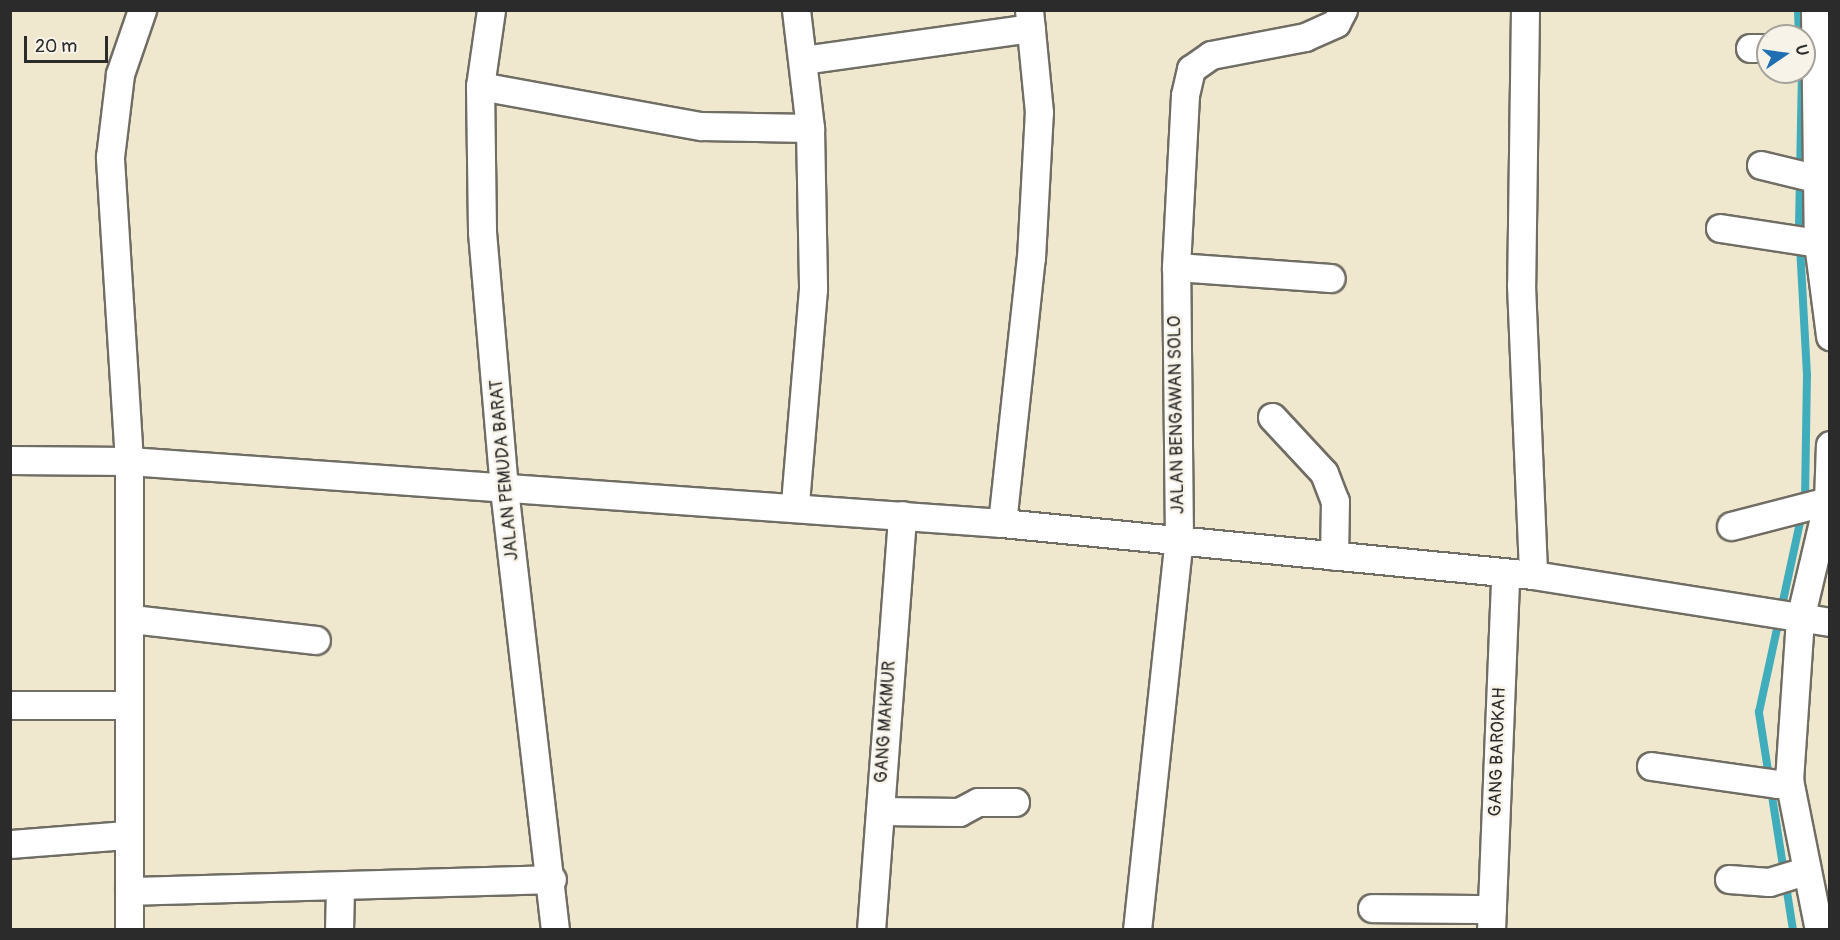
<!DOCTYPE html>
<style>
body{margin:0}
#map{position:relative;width:1840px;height:940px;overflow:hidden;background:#f0e8ce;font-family:Pangolin,sans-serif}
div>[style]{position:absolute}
.stream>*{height:8px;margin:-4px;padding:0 4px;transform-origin:4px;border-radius:4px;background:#3fadbc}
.roads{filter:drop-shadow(2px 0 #706d64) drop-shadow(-2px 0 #706d64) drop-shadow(0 2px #706d64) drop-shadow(0 -2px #706d64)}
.minor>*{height:27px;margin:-13.5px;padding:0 13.5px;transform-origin:13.5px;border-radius:13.5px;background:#fff}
span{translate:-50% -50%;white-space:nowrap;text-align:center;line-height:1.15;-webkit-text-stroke:5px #f7f3e8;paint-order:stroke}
.street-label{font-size:18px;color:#2b2b2b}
.frame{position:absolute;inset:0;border:12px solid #2b2b2b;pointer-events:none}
.north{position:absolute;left:1756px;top:24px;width:60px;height:60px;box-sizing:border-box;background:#f7f3e8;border:2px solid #a5a39c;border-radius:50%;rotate:77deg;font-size:16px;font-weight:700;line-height:24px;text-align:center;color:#2b2b2b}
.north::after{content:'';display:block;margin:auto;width:21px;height:27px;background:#1f6fb2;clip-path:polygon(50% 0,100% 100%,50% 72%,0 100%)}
.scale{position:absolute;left:24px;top:36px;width:84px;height:27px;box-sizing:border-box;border:3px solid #2b2b2b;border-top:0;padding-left:8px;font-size:18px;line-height:21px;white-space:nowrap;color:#2b2b2b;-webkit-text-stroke:4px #f7f3e8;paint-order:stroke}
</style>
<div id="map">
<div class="stream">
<div style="left:1798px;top:10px;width:26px;rotate:88deg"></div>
<div style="left:1793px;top:930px;width:221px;rotate:-98.9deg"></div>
<div style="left:1759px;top:712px;width:217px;rotate:-77.8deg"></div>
<div style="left:1805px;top:500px;width:125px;rotate:-89.1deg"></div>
<div style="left:1807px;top:375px;width:148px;rotate:-93.1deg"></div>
<div style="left:1799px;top:227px;width:155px;rotate:-88.9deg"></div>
</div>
<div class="roads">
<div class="minor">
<div style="left:491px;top:10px;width:77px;rotate:98.2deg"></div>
<div style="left:480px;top:86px;width:146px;rotate:89.2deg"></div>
<div style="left:482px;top:232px;width:258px;rotate:85.1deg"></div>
<div style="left:504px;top:489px;width:444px;rotate:83.4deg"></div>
<div style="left:796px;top:10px;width:119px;rotate:83.2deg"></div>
<div style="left:1525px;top:10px;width:275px;rotate:90.8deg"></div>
<div style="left:1521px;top:285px;width:290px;rotate:87.6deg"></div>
<div style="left:1815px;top:10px;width:233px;rotate:89.3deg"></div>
<div style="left:1818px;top:243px;width:94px;rotate:82.6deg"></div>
<div style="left:1750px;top:48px;width:18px"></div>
<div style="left:803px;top:60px;width:230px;rotate:-8deg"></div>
<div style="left:480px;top:86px;width:225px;rotate:10.3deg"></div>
<div style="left:701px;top:126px;width:109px;rotate:1.1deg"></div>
<div style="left:810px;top:128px;width:161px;rotate:88.9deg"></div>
<div style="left:813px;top:289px;width:217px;rotate:94.8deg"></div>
<div style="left:1761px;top:165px;width:60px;rotate:13.6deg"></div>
<div style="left:1720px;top:228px;width:99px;rotate:8.7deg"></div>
<div style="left:1176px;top:267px;width:155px;rotate:4.1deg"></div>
<div style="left:1272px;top:417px;width:76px;rotate:47.1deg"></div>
<div style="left:1324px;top:473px;width:30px;rotate:69deg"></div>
<div style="left:1335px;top:501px;width:55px;rotate:91deg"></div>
<div style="left:10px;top:460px;width:119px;rotate:0.5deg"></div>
<div style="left:129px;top:461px;width:875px;rotate:4.06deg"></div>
<div style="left:1002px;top:523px;width:534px;rotate:5.59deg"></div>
<div style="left:1533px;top:575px;width:301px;rotate:9deg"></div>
<div style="left:1002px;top:523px;width:267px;rotate:-83.8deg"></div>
<div style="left:1031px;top:258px;width:146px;rotate:-86.9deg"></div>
<div style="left:1039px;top:112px;width:102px;rotate:-95.6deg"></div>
<div style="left:1731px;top:526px;width:100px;rotate:-14.5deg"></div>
<div style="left:132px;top:619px;width:185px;rotate:6.5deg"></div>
<div style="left:10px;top:705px;width:119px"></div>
<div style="left:1651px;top:766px;width:127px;rotate:8.1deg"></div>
<div style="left:1777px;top:784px;width:13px;rotate:-18deg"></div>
<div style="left:880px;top:811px;width:79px;rotate:0.7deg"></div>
<div style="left:959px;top:812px;width:21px;rotate:-28deg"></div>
<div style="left:978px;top:802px;width:37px"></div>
<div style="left:10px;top:844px;width:116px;rotate:-4.4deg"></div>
<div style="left:1729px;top:879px;width:40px;rotate:4.3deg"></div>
<div style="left:1769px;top:882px;width:38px;rotate:-17deg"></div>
<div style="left:129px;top:891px;width:423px;rotate:-1.6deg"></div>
<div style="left:1372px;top:908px;width:120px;rotate:0.5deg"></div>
<div style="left:129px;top:930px;width:469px;rotate:-90deg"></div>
<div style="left:129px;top:461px;width:305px;rotate:-93.6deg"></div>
<div style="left:110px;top:157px;width:84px;rotate:-83.1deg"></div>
<div style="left:120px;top:74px;width:68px;rotate:-71deg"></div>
<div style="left:339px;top:930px;width:42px;rotate:-88.6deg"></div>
<div style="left:871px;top:930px;width:416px;rotate:-85.7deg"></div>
<div style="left:1137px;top:930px;width:392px;rotate:-83.9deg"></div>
<div style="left:1179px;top:540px;width:273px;rotate:-90.6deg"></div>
<div style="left:1176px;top:267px;width:172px;rotate:-87deg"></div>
<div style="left:1185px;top:95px;width:27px;rotate:-77deg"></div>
<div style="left:1191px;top:69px;width:24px;rotate:-35deg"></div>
<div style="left:1211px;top:55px;width:96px;rotate:-10.8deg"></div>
<div style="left:1305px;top:37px;width:34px;rotate:-24deg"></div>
<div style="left:1336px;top:23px;width:15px;rotate:-62deg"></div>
<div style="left:1491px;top:930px;width:356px;rotate:-87.7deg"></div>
<div style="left:1819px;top:930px;width:153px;rotate:-101.3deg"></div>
<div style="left:1789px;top:780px;width:161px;rotate:-86.1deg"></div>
<div style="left:1800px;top:619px;width:121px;rotate:-76.7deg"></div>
<div style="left:1828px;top:501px;width:56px;rotate:-88deg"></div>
</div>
</div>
<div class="street-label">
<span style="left:1177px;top:415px;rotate:-91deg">JALAN BENGAWAN SOLO</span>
<span style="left:505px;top:470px;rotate:-95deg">JALAN PEMUDA BARAT</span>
<span style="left:886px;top:722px;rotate:-86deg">GANG MAKMUR</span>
<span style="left:1498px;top:752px;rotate:-88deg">GANG BAROKAH</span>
</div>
<div class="frame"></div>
<div class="north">U</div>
<div class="scale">20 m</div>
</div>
